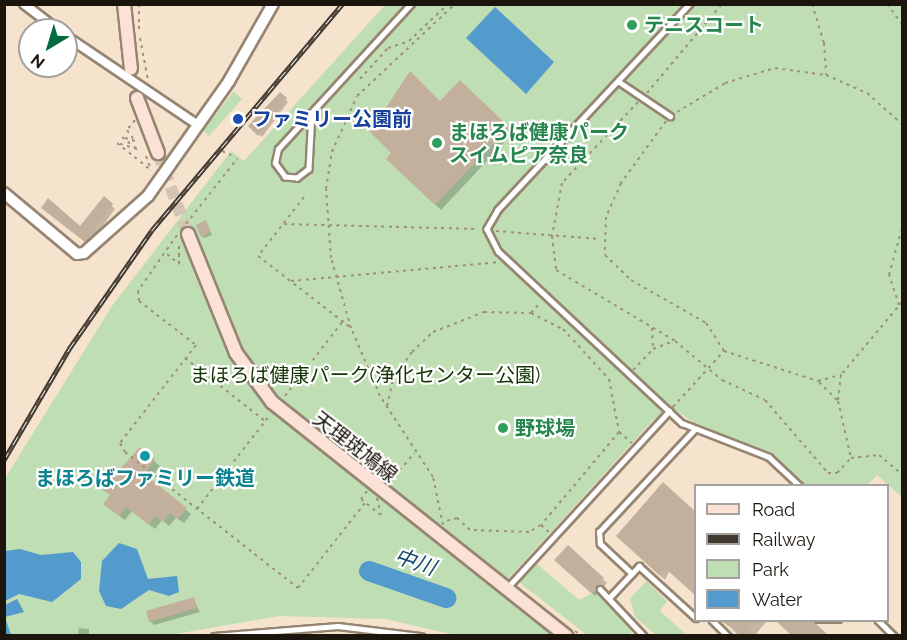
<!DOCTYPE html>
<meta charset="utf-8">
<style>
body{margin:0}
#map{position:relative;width:907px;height:640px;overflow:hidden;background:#f6e3ce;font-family:Raleway,"Noto Sans JP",sans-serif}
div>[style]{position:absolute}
.green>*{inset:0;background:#bfdeb3}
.water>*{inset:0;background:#539acd}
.shadow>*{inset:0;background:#0003}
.river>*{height:20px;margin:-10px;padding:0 10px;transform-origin:10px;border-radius:10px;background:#539acd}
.building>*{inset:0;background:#c2b09c}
.secondary-tunnel>*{height:12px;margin-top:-6px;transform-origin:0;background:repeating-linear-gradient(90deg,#d5c4b1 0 12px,transparent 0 18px)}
.path>*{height:2px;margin-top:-1px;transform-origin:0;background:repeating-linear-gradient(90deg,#9e9080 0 3px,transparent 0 7.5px)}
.roads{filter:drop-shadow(2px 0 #968572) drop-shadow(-2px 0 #968572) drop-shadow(0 2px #968572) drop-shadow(0 -2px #968572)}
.service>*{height:4.5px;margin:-2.25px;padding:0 2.25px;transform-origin:2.25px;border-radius:2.25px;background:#fff}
.minor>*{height:8px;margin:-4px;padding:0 4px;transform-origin:4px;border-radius:4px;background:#fff}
.tertiary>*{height:10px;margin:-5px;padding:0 5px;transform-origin:5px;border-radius:5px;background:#fff}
.secondary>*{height:12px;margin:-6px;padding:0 6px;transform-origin:6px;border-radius:6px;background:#fce2d6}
.rail>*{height:5px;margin-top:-2.5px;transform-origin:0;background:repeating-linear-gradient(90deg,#fff 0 9px,#423930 0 18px);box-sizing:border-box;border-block:2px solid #423930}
.dots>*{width:16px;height:16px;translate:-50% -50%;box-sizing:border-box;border:3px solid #fff;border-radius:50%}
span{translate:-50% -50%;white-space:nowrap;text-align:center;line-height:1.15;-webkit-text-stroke:4.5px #fff;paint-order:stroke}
.leisure-label{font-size:20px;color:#27864d;font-weight:700}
.left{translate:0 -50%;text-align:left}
.transit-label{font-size:20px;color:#164399;font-weight:700}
.park-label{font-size:20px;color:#153405}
.street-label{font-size:20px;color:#1c150e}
.culture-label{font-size:20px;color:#0d838f;font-weight:700}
.water-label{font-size:21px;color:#144a6d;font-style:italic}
.frame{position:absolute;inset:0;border:6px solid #1c150e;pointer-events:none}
.legend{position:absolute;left:694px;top:484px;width:195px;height:138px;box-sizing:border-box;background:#fff;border:2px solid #a4a19f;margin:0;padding:8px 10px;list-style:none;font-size:18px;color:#1c150e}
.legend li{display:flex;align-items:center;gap:12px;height:30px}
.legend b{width:30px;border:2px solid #a4a19f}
.north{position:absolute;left:18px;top:18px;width:60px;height:60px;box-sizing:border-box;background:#fff;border:2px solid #a4a19f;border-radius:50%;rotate:218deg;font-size:16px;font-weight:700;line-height:24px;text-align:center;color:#1c150e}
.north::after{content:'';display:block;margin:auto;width:21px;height:27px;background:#006a40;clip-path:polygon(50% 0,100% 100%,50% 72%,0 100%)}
</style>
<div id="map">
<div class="green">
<div style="clip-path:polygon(385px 5px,902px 5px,902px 497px,877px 475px,867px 485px,805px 485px,770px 453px,708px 432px,678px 412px,663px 425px,654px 419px,498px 590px,558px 635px,455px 635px,385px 619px,279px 616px,170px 635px,5px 636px,4px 480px,112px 306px,231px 151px,244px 161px)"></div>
<div style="clip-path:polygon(234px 91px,242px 99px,209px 136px,203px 130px)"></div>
<div style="clip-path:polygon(536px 563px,579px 600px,596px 591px,632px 626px,631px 634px,587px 635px,520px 583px)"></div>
<div style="clip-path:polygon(646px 581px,667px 601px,660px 611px,687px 635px,656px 635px,635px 617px,630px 599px)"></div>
</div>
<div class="water">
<div style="clip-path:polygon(495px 7px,554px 62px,526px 94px,466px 38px)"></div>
<div style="clip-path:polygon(119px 543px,137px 549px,148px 579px,177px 576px,179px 592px,169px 596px,149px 590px,121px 609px,106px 606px,99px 591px,102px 561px)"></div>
<div style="clip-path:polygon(20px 549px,41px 555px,73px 552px,81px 562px,81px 579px,52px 602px,19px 594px,5px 601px,5px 551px)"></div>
<div style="clip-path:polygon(17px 599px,24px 612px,5px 617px,11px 635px,5px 635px,5px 605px)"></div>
</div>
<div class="shadow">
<div style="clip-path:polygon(460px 83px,513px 133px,441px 210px,388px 159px)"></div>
<div style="clip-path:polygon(280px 94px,288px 102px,262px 137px,250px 126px)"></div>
<div style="clip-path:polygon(104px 198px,115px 209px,89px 245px,46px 211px,80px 229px)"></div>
<div style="clip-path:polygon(206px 222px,212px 235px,204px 238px,202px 236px)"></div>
<div style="clip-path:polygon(140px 449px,160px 466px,149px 480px,191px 514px,184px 523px,176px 518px,169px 526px,162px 520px,155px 529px,132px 511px,125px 520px,110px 509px)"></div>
<div style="clip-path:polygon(696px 514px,665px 580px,618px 536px)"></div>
<div style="clip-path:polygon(568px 547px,607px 583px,595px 596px,556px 560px)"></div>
<div style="clip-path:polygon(193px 598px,200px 612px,154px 625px,150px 621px)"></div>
<div style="clip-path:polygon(723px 620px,768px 620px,754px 636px,739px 636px)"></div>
<div style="clip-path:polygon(79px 628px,89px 629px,89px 636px,78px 635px)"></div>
</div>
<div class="river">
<div style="left:369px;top:571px;width:82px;rotate:19.3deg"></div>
</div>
<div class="building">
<div style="clip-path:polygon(410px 71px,440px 101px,460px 80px,509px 127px,435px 205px,386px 159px,391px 153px,370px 132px)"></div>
<div style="clip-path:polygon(280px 92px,287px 98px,258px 136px,248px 126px)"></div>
<div style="clip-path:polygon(104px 196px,113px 204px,85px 242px,41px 208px,48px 198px,80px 226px)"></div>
<div style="clip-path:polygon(206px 220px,211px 232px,201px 237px,196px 225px)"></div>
<div style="clip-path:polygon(140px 447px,155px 459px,144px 474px,187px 508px,178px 519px,170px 513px,163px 522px,155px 516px,149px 525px,126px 507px,119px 516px,103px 504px,110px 495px,102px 489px)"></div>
<div style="clip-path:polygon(663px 482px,696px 512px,696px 596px,665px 568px,659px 575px,616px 536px)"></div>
<div style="clip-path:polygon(568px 545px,604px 578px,591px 593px,554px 560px)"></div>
<div style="clip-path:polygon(194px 597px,197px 608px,149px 622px,146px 611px)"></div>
<div style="clip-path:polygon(721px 621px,758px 621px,744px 636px)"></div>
<div style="clip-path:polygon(776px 621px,813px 621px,829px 636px,792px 636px)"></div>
</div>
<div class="secondary-tunnel">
<div style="left:158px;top:153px;width:86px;rotate:69.7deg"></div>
</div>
<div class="path">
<div style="left:139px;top:4px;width:29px;rotate:90deg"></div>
<div style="left:812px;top:4px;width:41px;rotate:72.9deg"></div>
<div style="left:824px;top:43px;width:32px;rotate:86deg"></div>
<div style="left:887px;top:4px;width:25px;rotate:53deg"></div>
<div style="left:140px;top:38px;width:43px;rotate:79.2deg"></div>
<div style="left:360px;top:79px;width:42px;rotate:-47.9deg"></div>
<div style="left:388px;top:48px;width:22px;rotate:-18deg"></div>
<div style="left:409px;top:41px;width:54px;rotate:-43.5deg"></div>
<div style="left:647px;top:93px;width:116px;rotate:-49.9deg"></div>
<div style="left:638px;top:102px;width:111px;rotate:133.2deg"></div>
<div style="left:562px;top:183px;width:54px;rotate:100.7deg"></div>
<div style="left:552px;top:236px;width:34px;rotate:83deg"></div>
<div style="left:556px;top:270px;width:139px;rotate:30.8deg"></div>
<div style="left:675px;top:341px;width:61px;rotate:39.7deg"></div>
<div style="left:722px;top:380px;width:47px;rotate:24.9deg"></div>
<div style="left:765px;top:400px;width:96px;rotate:49.2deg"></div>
<div style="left:828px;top:473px;width:9px"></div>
<div style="left:837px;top:473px;width:21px;rotate:-47deg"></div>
<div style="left:677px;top:112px;width:56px;rotate:-31.1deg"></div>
<div style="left:725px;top:83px;width:52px;rotate:-16.7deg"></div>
<div style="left:775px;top:68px;width:51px;rotate:7.8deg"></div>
<div style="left:826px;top:75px;width:45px;rotate:23.7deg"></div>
<div style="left:867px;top:93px;width:47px;rotate:41.5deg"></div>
<div style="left:135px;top:120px;width:13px;rotate:129deg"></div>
<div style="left:127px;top:130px;width:14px;rotate:54deg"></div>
<div style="left:135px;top:141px;width:14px;rotate:-163deg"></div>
<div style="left:122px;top:137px;width:19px;rotate:39deg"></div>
<div style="left:137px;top:149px;width:21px;rotate:-163deg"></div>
<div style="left:117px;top:143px;width:45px;rotate:38.7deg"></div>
<div style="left:666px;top:121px;width:77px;rotate:126deg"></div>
<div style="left:621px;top:183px;width:37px;rotate:114deg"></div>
<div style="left:606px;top:217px;width:38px;rotate:92deg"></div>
<div style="left:605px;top:255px;width:36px;rotate:44deg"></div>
<div style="left:631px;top:280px;width:86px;rotate:29.8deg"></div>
<div style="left:706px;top:323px;width:33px;rotate:57deg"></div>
<div style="left:724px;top:351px;width:99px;rotate:17.7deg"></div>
<div style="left:818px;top:381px;width:24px;rotate:-15deg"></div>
<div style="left:222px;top:151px;width:10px;rotate:24deg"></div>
<div style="left:146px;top:156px;width:15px;rotate:70deg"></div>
<div style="left:304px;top:197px;width:75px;rotate:127.9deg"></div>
<div style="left:258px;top:256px;width:118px;rotate:37.7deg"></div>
<div style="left:186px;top:224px;width:83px;rotate:-51.9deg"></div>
<div style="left:284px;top:224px;width:195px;rotate:1.5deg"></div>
<div style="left:496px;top:231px;width:105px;rotate:4.4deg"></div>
<div style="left:177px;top:235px;width:68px;rotate:124.9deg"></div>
<div style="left:138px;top:291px;width:10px;rotate:84deg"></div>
<div style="left:139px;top:301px;width:72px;rotate:37.7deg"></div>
<div style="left:196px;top:345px;width:124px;rotate:127.8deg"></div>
<div style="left:120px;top:443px;width:10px;rotate:61deg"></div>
<div style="left:125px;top:452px;width:220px;rotate:38.2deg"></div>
<div style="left:298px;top:588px;width:108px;rotate:-51.8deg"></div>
<div style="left:167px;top:254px;width:16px;rotate:40deg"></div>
<div style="left:179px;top:264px;width:20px;rotate:-90deg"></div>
<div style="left:291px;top:281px;width:210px;rotate:-5.2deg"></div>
<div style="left:902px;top:302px;width:95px;rotate:129.9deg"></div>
<div style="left:841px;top:375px;width:26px;rotate:97deg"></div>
<div style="left:838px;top:401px;width:58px;rotate:77.2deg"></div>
<div style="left:851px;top:458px;width:28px;rotate:-6deg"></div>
<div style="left:879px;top:455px;width:30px;rotate:40deg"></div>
<div style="left:899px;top:305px;width:32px;rotate:-108deg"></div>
<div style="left:889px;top:275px;width:49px;rotate:-74.5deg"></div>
<div style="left:531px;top:313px;width:15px;rotate:-48deg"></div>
<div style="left:652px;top:328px;width:21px;rotate:87deg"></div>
<div style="left:185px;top:358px;width:102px;rotate:38.2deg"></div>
<div style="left:633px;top:370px;width:29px;rotate:-46deg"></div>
<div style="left:653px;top:349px;width:22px;rotate:-21deg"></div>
<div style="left:819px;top:382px;width:27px;rotate:45deg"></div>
<div style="left:285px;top:396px;width:95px;rotate:-52.3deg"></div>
<div style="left:387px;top:406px;width:28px;rotate:-77deg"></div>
<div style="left:393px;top:379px;width:33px;rotate:-55deg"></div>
<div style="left:412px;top:352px;width:29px;rotate:-44deg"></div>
<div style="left:433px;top:332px;width:55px;rotate:-21.4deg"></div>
<div style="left:484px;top:312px;width:47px;rotate:1.2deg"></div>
<div style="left:531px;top:313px;width:36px;rotate:27deg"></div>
<div style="left:563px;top:329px;width:68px;rotate:47.4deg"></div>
<div style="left:609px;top:379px;width:54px;rotate:79.3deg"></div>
<div style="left:619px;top:432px;width:121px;rotate:130deg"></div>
<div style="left:541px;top:525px;width:14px;rotate:150deg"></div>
<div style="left:529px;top:532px;width:59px;rotate:-178.1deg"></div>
<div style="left:470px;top:530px;width:18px;rotate:-137deg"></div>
<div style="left:457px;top:518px;width:11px;rotate:165deg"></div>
<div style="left:673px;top:407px;width:76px;rotate:-47.7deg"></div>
<div style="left:619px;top:432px;width:17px;rotate:40deg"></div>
<div style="left:390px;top:482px;width:38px;rotate:-50deg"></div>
<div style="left:367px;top:491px;width:10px;rotate:127deg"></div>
<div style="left:361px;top:499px;width:26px;rotate:39deg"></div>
<div style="left:377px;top:498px;width:17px;rotate:77deg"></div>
<div style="left:197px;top:509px;width:119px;rotate:-52.2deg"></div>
<div style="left:443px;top:525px;width:49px;rotate:-101.8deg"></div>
<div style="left:433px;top:477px;width:97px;rotate:-123.2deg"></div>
<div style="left:380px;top:396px;width:74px;rotate:-113.1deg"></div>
<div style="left:351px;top:328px;width:73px;rotate:-105.9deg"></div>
<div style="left:331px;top:258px;width:69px;rotate:-94.1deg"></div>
<div style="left:326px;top:189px;width:37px;rotate:-81deg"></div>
<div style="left:332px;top:152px;width:61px;rotate:-65.9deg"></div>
<div style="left:357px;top:96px;width:134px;rotate:-43.2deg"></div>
<div style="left:541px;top:525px;width:12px;rotate:42deg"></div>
<div style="left:575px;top:631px;width:9px;rotate:36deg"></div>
</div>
<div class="roads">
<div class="service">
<div style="left:690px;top:4px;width:282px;rotate:133deg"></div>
<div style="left:498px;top:210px;width:22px;rotate:120deg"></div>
<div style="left:487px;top:229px;width:25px;rotate:63deg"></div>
<div style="left:498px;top:251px;width:252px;rotate:43.1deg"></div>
<div style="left:682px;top:423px;width:93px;rotate:21.3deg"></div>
<div style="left:769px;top:457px;width:42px;rotate:43.1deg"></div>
<div style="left:618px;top:81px;width:63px;rotate:33.9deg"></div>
<div style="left:312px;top:113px;width:56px;rotate:93.1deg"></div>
<div style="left:309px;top:169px;width:15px;rotate:143deg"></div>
<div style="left:297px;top:178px;width:12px;rotate:-175deg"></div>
<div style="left:285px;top:177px;width:17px;rotate:-126deg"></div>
<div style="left:275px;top:163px;width:14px;rotate:-78deg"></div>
<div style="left:278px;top:149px;width:197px;rotate:-47.5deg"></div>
<div style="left:632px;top:574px;width:44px;rotate:-136.8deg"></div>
<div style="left:600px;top:544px;width:12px;rotate:-95deg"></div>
<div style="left:599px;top:532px;width:139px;rotate:-47deg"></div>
<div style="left:507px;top:588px;width:240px;rotate:-47.5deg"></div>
<div style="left:600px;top:589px;width:64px;rotate:46.9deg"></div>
<div style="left:609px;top:598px;width:44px;rotate:-46.8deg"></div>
<div style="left:639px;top:566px;width:77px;rotate:42.4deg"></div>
<div style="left:712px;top:620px;width:23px;rotate:45deg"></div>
<div style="left:818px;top:620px;width:21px"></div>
<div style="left:878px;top:620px;width:23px;rotate:45deg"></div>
<div style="left:214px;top:636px;width:124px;rotate:-4.6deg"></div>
<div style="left:338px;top:626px;width:84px;rotate:6.9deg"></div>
</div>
<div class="minor">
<div style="left:24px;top:4px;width:43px;rotate:37.4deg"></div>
<div style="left:66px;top:36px;width:156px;rotate:34deg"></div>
</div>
<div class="tertiary">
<div style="left:4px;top:193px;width:95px;rotate:39.9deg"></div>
<div style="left:77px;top:254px;width:7px;rotate:-8deg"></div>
<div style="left:84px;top:253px;width:86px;rotate:-41.7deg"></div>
<div style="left:148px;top:196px;width:141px;rotate:-54.8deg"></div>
<div style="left:229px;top:81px;width:89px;rotate:-60.3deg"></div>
</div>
<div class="secondary">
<div style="left:124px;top:4px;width:65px;rotate:83.9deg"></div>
<div style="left:137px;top:98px;width:59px;rotate:69.1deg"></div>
<div style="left:188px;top:234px;width:128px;rotate:68deg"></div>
<div style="left:236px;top:353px;width:61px;rotate:53.7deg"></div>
<div style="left:272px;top:402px;width:376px;rotate:38.5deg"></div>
</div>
</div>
<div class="rail">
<div style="left:4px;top:460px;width:129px;rotate:-59.6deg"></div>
<div style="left:69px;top:349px;width:145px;rotate:-55.1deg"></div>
<div style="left:152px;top:230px;width:295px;rotate:-49.9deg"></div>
</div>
<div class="dots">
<div style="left:632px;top:25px;background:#2e9e5b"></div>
<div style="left:238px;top:119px;background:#1a4fb4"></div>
<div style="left:437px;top:143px;background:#2e9e5b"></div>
<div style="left:503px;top:428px;background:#2e9e5b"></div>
<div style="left:145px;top:456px;background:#0f9aa8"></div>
</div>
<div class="leisure-label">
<span class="left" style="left:644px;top:25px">テニスコート</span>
<span class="left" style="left:449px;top:144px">まほろば健康パーク<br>スイムピア奈良</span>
<span class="left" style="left:515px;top:428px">野球場</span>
</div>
<div class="transit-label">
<span class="left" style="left:252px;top:119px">ファミリー公園前</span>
</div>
<div class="park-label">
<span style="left:365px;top:375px">まほろば健康パーク(浄化センター公園)</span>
</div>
<div class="street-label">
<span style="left:355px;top:447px;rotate:38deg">天理斑鳩線</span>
</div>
<div class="culture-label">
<span style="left:145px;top:478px">まほろばファミリー鉄道</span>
</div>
<div class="water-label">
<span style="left:415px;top:562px;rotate:19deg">中川</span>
</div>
<div class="frame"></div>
<ul class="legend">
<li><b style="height:8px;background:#fce2d6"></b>Road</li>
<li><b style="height:8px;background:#423930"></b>Railway</li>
<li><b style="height:16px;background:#bfdeb3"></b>Park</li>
<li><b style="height:16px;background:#539acd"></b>Water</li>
</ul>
<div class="north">N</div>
</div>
